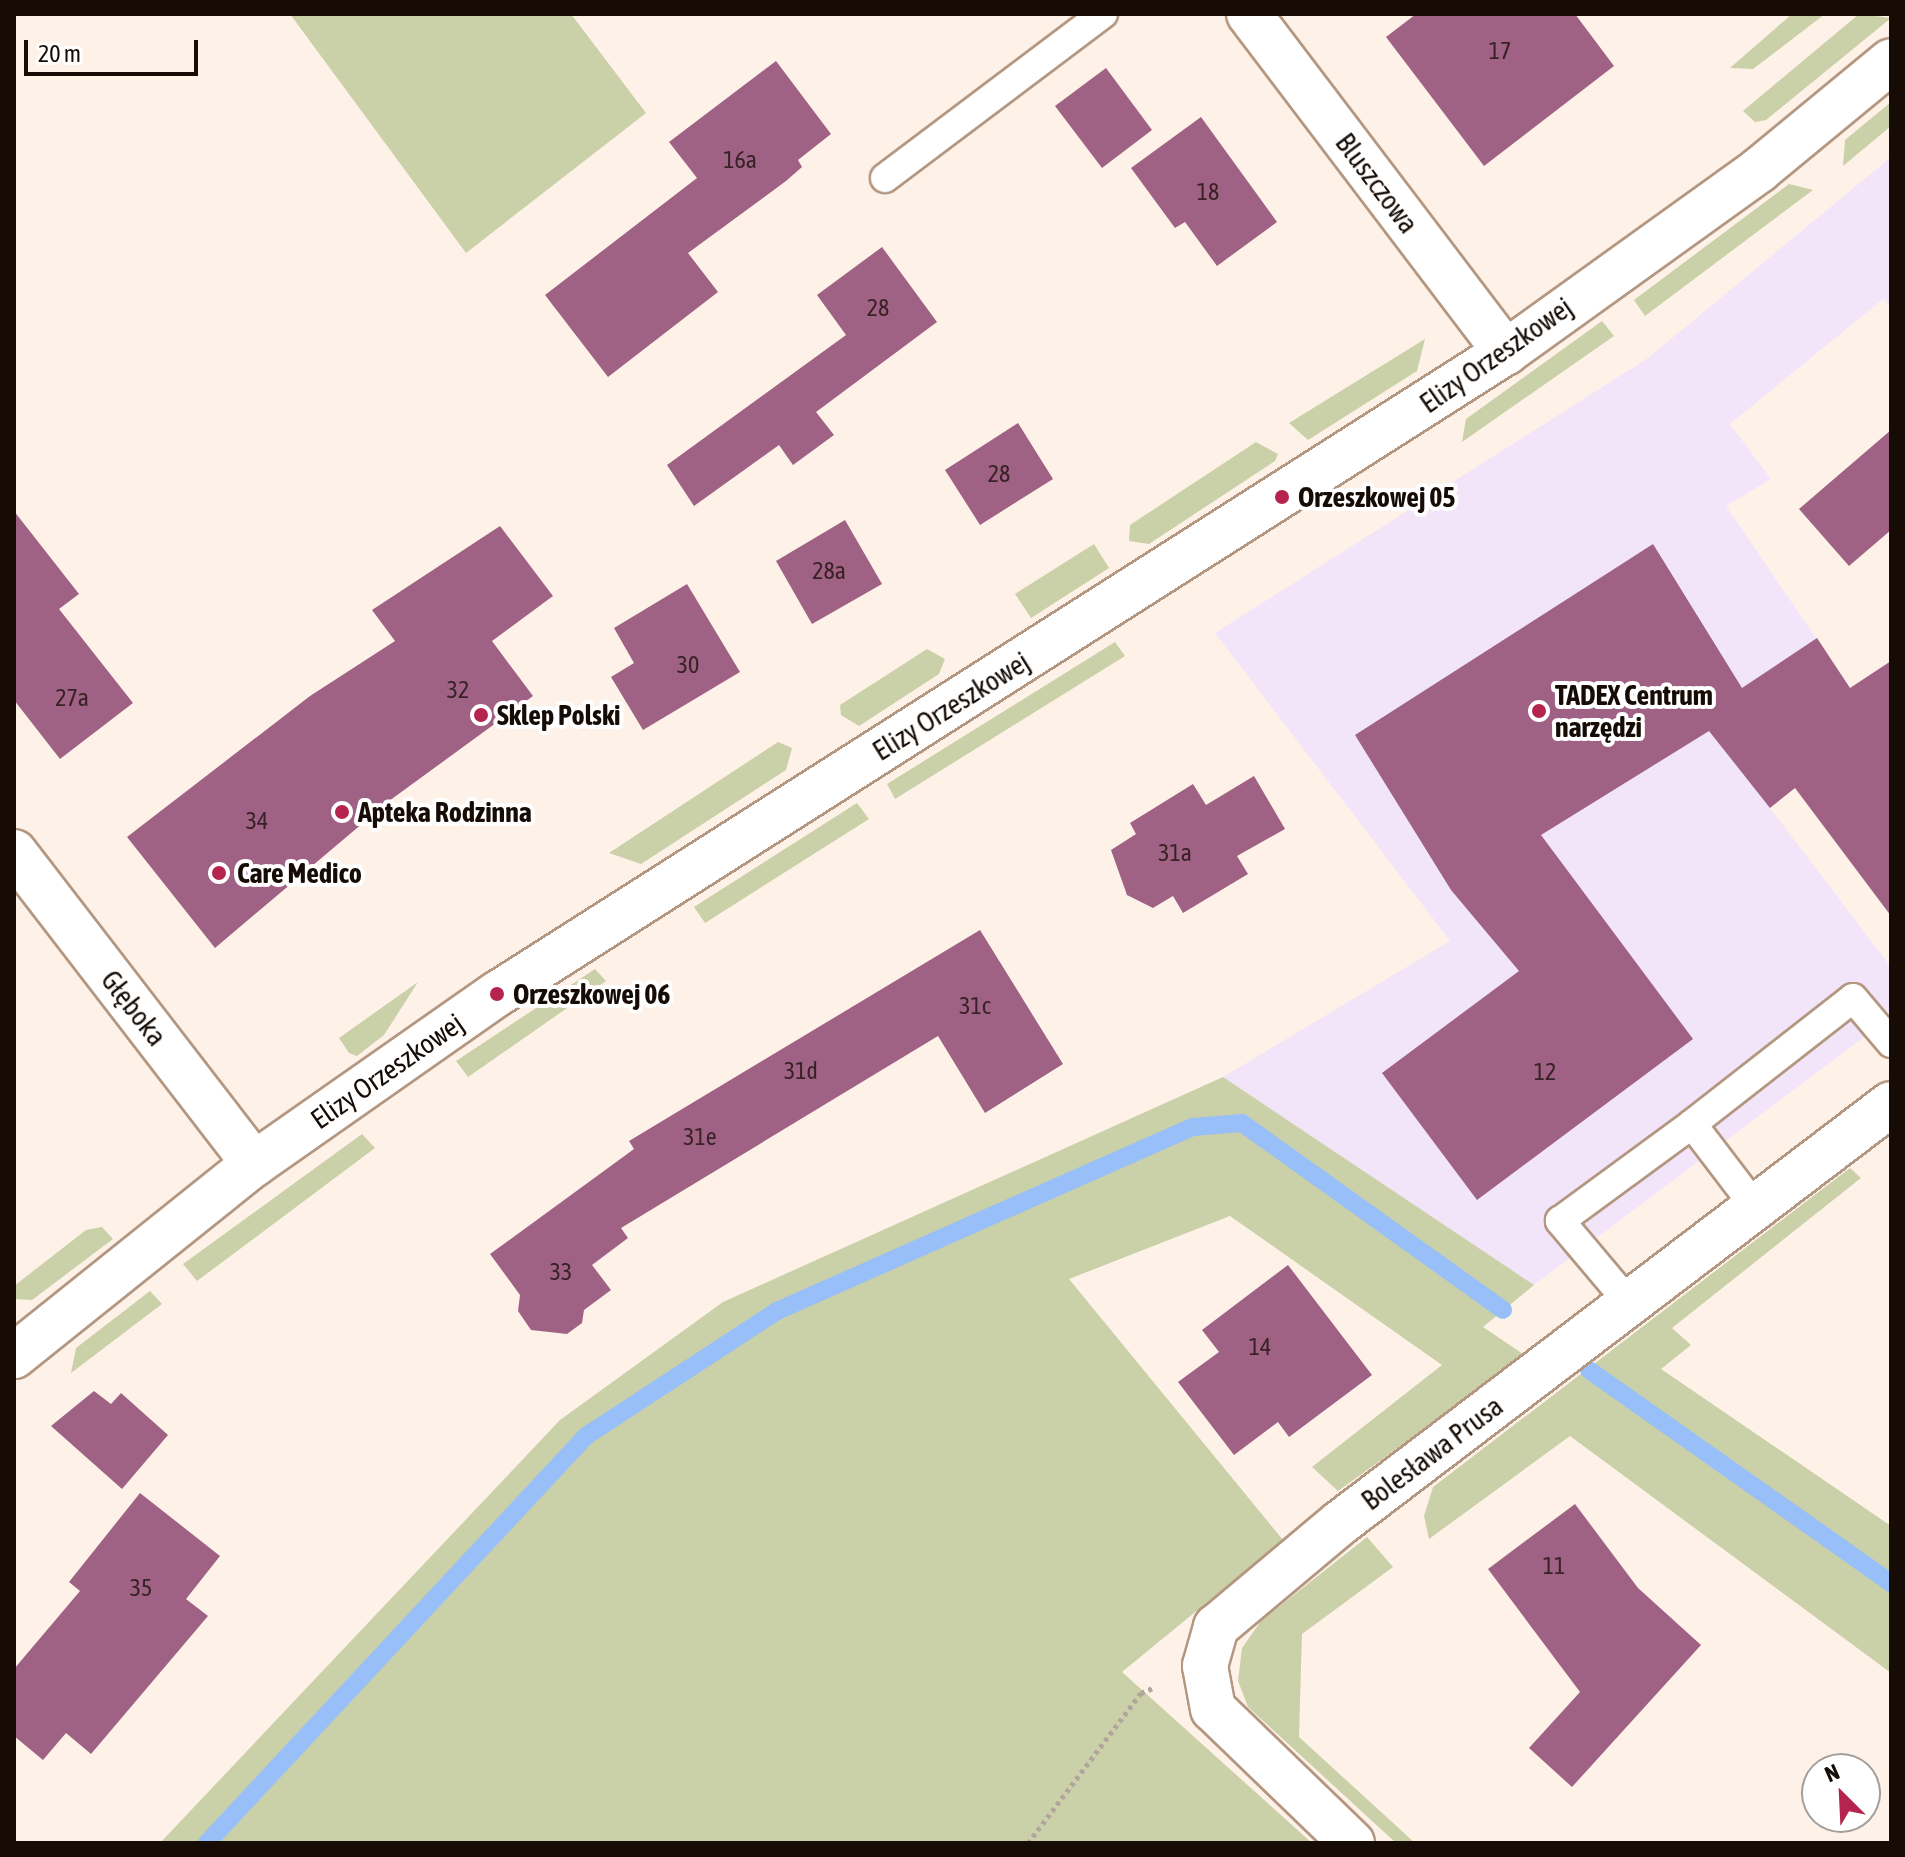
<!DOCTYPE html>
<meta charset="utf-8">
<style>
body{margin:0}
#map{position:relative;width:1905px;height:1857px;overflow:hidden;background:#fef2e8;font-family:"Asap Condensed",sans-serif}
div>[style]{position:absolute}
.commercial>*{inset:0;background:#f2e5f9}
.green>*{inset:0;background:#cad0a7}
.stream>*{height:18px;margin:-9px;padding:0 9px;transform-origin:9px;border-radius:9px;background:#98bff7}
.building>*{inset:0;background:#9f6284}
.path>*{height:5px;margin-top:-2.5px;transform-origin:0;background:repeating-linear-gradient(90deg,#b1a59c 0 4px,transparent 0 8px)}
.roads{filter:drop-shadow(2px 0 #b49780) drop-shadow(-2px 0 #b49780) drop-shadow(0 2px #b49780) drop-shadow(0 -2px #b49780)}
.lane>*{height:28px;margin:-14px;padding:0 14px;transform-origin:14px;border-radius:14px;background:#fff}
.street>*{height:44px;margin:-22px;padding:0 22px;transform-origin:22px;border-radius:22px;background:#fff}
.secondary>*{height:44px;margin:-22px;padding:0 22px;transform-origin:22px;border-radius:22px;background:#fff}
.dots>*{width:22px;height:22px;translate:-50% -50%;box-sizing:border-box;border:4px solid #fff;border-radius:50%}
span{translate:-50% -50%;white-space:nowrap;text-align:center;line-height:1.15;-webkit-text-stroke:8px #fff;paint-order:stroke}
.number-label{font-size:24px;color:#382225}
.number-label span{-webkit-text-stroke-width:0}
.street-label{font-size:28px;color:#160c05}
.poi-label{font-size:28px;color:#160c05;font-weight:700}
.left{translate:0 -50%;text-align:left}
.frame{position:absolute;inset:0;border:16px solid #160c05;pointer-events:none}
.north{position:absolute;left:1801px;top:1753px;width:80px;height:80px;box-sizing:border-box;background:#fff;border:2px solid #a29e9b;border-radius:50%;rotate:336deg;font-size:22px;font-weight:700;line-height:32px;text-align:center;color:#160c05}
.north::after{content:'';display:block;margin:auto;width:28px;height:36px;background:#b5244e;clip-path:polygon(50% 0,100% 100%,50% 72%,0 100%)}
.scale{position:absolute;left:24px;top:40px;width:174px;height:36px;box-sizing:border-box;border:4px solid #160c05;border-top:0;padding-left:10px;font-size:24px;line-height:28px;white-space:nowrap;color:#160c05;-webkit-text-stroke:6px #fff;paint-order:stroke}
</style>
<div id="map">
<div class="commercial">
<div style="clip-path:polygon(1891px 157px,1891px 306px,1883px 299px,1730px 424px,1771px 479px,1726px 506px,1850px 688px,1770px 808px,1891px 967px,1891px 1017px,1534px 1285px,1223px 1077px,1450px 941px,1215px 633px,1648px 358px)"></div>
</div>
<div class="green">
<div style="clip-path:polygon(290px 14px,571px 14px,646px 113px,466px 253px)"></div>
<div style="clip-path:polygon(1792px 14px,1825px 14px,1753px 69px,1730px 68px)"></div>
<div style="clip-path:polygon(1859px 14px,1891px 18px,1766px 120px,1755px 122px,1743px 111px)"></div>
<div style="clip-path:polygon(1891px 102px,1891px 126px,1843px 166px,1845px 140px)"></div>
<div style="clip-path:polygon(1789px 184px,1813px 190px,1645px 316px,1634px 300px)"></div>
<div style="clip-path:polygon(1602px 321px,1614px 336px,1462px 442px,1466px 419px)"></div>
<div style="clip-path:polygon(1425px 339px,1417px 371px,1308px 440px,1289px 423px)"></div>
<div style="clip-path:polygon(1256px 442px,1278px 454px,1275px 461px,1149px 544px,1129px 541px,1130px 525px)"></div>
<div style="clip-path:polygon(1094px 544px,1109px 568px,1031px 618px,1015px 594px)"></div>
<div style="clip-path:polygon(1115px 642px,1125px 656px,895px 799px,887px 784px)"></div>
<div style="clip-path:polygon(927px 649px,945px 659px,939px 674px,859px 726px,841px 715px,840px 705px)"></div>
<div style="clip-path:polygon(778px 742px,792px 748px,786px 770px,641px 864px,609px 853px)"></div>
<div style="clip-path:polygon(857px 803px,869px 819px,705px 923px,694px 907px)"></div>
<div style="clip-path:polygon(595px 969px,606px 981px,468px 1077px,456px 1061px)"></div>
<div style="clip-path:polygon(418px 982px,384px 1035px,357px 1056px,349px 1053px,339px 1038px)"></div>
<div style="clip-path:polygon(1223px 1077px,1534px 1285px,1483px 1327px,1526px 1356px,1338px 1491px,1312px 1467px,1442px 1365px,1230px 1216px,1069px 1279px,1283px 1540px,1122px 1672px,1312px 1843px,160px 1843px,560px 1420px,723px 1302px)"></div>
<div style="clip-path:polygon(362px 1134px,375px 1148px,197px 1281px,183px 1264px)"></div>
<div style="clip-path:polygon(1850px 1168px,1861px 1178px,1672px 1328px,1691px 1345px,1661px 1369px,1891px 1526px,1891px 1673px,1570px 1436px,1429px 1539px,1424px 1516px,1433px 1487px)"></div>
<div style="clip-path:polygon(102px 1227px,113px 1239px,32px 1300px,14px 1299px,14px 1286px,86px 1230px)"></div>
<div style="clip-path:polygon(150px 1291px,162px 1304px,71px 1373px,76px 1348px)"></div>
<div style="clip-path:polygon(1367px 1537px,1393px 1567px,1302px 1634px,1299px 1737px,1415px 1843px,1396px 1843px,1248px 1707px,1238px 1681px,1242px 1648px,1261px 1621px)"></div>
</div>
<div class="stream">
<div style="left:1589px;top:1370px;width:370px;rotate:35.2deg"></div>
<div style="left:207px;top:1843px;width:556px;rotate:-47.04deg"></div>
<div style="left:586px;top:1436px;width:228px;rotate:-33.2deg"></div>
<div style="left:777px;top:1311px;width:455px;rotate:-23.9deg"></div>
<div style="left:1193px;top:1127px;width:49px;rotate:-4.7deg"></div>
<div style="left:1242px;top:1123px;width:321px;rotate:35.6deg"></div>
</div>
<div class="building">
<div style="clip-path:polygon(1416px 14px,1575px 14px,1614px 66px,1484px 166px,1386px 37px)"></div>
<div style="clip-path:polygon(776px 61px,831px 134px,798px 160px,802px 167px,786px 181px,688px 253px,718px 292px,608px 377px,545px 295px,697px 178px,669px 142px)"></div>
<div style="clip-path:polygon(1106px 68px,1152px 130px,1102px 168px,1055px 106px)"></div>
<div style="clip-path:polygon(1201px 117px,1277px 222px,1217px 266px,1185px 222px,1175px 228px,1131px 168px)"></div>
<div style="clip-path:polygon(882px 247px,937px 322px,816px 412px,834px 435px,793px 465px,779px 445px,694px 506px,667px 465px,846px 335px,817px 295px)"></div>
<div style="clip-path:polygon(1018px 423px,1053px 479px,980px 525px,945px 470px)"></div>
<div style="clip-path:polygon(1891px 430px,1891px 530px,1849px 566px,1799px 509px)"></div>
<div style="clip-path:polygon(14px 511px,79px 594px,59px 609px,133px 703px,60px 759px,14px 700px)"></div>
<div style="clip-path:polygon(845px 520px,882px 584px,812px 624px,776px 561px)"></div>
<div style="clip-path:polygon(500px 526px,553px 596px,492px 641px,533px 696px,389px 801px,215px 948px,127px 837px,310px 696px,395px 641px,372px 610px)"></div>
<div style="clip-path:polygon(1653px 544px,1742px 688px,1817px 638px,1850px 688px,1891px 661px,1891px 916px,1795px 788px,1770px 808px,1709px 731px,1541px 835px,1693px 1039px,1477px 1200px,1382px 1073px,1519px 971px,1451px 890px,1355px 735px)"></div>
<div style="clip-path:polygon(687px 584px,740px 672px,643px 730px,611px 677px,634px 663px,614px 628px)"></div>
<div style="clip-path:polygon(1254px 776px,1285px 829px,1237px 856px,1248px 874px,1183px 913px,1173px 896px,1153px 908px,1127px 895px,1111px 850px,1136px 834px,1130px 823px,1193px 784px,1206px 805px)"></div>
<div style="clip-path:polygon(980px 930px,1063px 1064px,985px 1113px,938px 1036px,621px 1228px,628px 1238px,592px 1265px,611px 1290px,584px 1310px,582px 1323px,567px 1334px,531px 1330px,518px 1311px,520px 1295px,490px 1254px,634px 1149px,629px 1141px)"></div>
<div style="clip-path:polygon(1288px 1265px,1372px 1375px,1289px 1437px,1278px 1422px,1234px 1455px,1178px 1382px,1219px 1352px,1202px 1330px)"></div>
<div style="clip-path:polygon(94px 1391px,111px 1404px,121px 1393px,168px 1435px,122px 1489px,51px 1426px)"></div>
<div style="clip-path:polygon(140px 1493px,220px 1556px,186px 1599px,208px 1616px,91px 1754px,66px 1733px,43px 1760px,14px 1736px,14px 1669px,80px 1591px,69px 1582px)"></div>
<div style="clip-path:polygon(1575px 1504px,1638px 1588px,1701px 1645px,1572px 1787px,1529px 1748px,1580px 1692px,1488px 1569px)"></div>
</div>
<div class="path">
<div style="left:1028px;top:1843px;width:188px;rotate:-53deg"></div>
<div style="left:1141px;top:1693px;width:15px;rotate:-23deg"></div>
</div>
<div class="roads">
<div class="lane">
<div style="left:885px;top:178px;width:273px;rotate:-37deg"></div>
<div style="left:1692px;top:1124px;width:204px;rotate:-38deg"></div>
<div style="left:1853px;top:998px;width:59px;rotate:49.8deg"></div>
<div style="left:1630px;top:1304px;width:109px;rotate:-130.1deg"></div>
<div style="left:1560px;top:1221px;width:164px;rotate:-36.3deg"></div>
<div style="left:1692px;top:1124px;width:106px;rotate:52.7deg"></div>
</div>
<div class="street">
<div style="left:1249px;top:14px;width:425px;rotate:52.8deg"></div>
<div style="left:14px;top:852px;width:394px;rotate:52.4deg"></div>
<div style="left:1352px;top:1843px;width:193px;rotate:-136deg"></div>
<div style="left:1213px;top:1709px;width:44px;rotate:-100.5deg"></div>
<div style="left:1205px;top:1666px;width:41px;rotate:-74.2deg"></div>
<div style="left:1216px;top:1627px;width:162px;rotate:-40deg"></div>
<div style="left:1340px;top:1523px;width:692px;rotate:-37.25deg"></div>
</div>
<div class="secondary">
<div style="left:14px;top:1356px;width:307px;rotate:-38.7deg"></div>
<div style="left:254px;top:1164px;width:297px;rotate:-35deg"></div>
<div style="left:497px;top:994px;width:1196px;rotate:-32.47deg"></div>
<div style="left:1506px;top:352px;width:312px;rotate:-35.7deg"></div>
<div style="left:1759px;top:170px;width:171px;rotate:-39.5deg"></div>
</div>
</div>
<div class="dots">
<div style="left:1282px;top:497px;background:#b5244e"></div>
<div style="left:1539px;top:711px;background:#b5244e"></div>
<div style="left:481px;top:715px;background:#b5244e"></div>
<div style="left:342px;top:812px;background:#b5244e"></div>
<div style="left:219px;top:873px;background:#b5244e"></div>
<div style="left:497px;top:994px;background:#b5244e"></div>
</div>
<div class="number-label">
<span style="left:1500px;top:51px">17</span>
<span style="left:740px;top:160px">16a</span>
<span style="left:1208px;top:192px">18</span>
<span style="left:878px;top:308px">28</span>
<span style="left:999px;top:474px">28</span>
<span style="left:829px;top:571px">28a</span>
<span style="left:688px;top:665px">30</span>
<span style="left:458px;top:690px">32</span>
<span style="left:72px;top:698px">27a</span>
<span style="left:257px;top:821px">34</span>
<span style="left:1175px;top:853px">31a</span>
<span style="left:975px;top:1006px">31c</span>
<span style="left:801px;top:1071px">31d</span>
<span style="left:1545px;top:1072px">12</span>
<span style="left:700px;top:1137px">31e</span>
<span style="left:561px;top:1272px">33</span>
<span style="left:1260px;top:1347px">14</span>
<span style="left:1554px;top:1566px">11</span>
<span style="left:141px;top:1588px">35</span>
</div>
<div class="street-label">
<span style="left:1377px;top:183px;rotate:53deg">Bluszczowa</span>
<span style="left:1496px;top:355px;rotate:-35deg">Elizy Orzeszkowej</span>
<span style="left:951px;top:706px;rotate:-32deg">Elizy Orzeszkowej</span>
<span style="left:134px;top:1008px;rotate:52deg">Głęboka</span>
<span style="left:387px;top:1071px;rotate:-35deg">Elizy Orzeszkowej</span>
<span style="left:1432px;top:1453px;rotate:-37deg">Bolesława Prusa</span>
</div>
<div class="poi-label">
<span class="left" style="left:1298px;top:497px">Orzeszkowej 05</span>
<span class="left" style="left:1555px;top:711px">TADEX Centrum<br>narzędzi</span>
<span class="left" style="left:497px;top:715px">Sklep Polski</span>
<span class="left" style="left:358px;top:812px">Apteka Rodzinna</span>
<span class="left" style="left:237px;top:873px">Care Medico</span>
<span class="left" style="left:513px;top:994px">Orzeszkowej 06</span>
</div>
<div class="frame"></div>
<div class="north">N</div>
<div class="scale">20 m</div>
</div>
